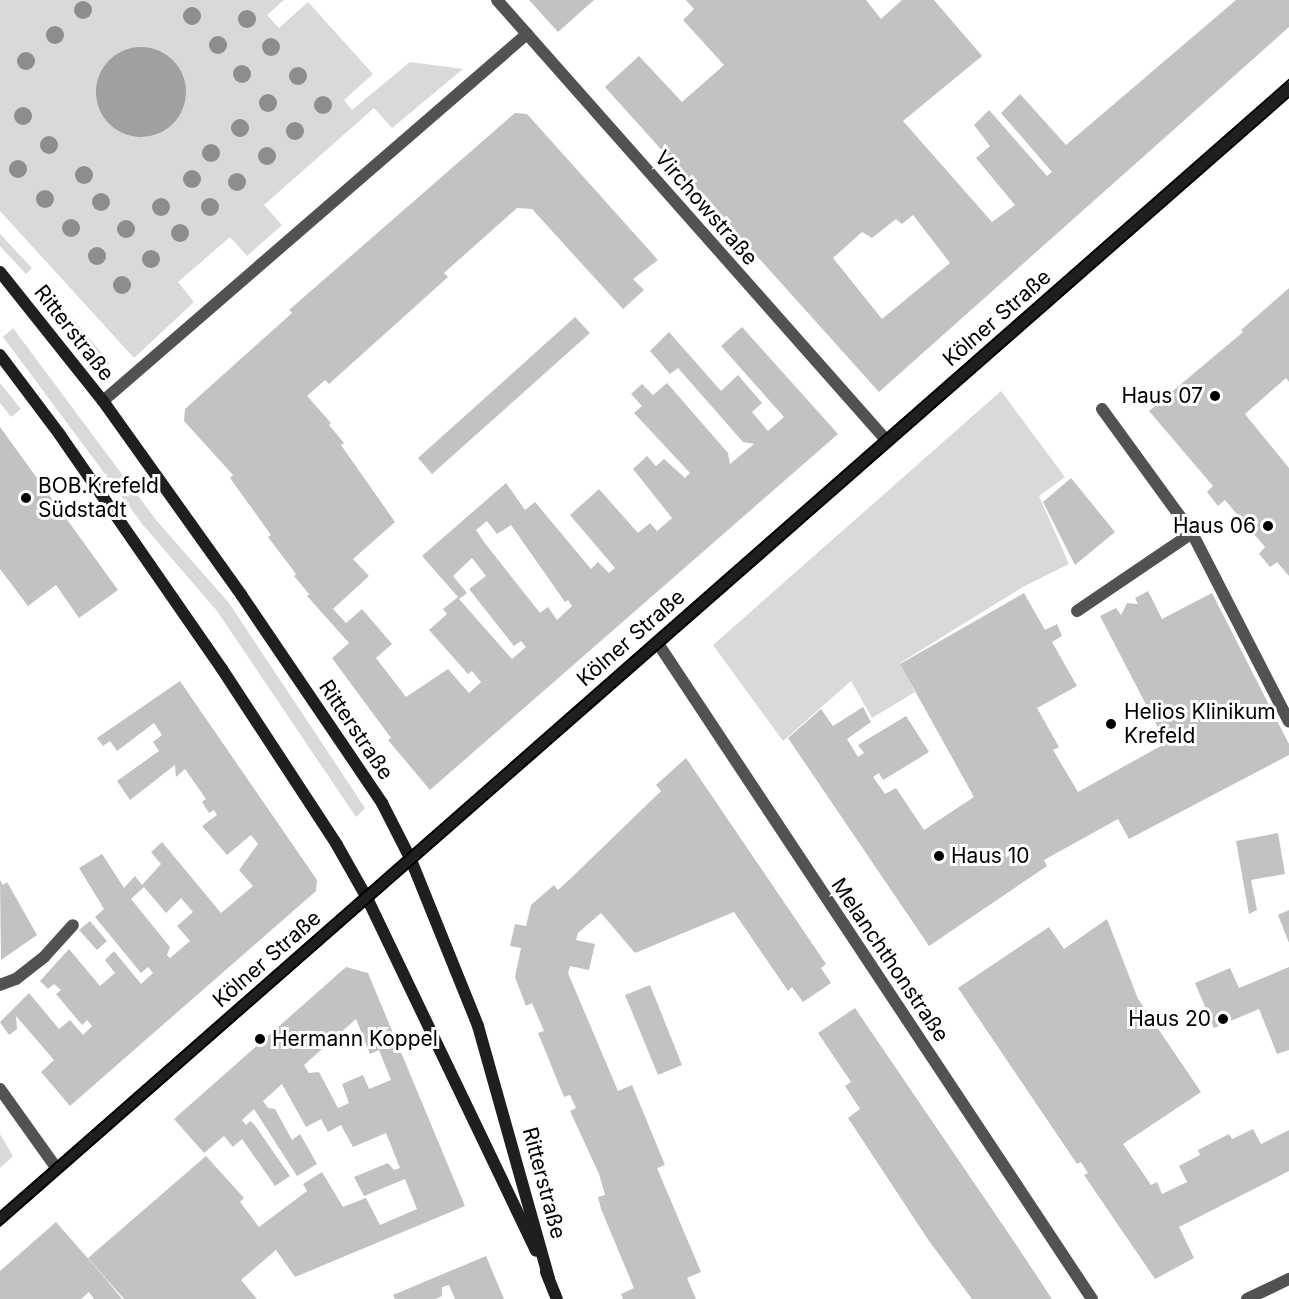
<!DOCTYPE html>
<meta charset="utf-8">
<style>
body{margin:0}
#map{position:relative;width:1289px;height:1299px;overflow:hidden;background:#fff;font-family:Inter,sans-serif}
div>[style]{position:absolute}
.green>*{inset:0;background:#d9d9d9}
.water>*{inset:0;background:#a0a0a0}
.round{border-radius:50%}
.building>*{inset:0;background:#c2c2c2}
.lane>*{height:12px;margin:-6px;padding:0 6px;transform-origin:6px;border-radius:6px;background:#525252}
.street>*{height:12px;margin:-6px;padding:0 6px;transform-origin:6px;border-radius:6px;background:#525252}
.secondary>*{height:12px;margin:-6px;padding:0 6px;transform-origin:6px;border-radius:6px;background:#1f1f1f}
.tram>*{height:1.5px;margin:-0.75px;padding:0 0.75px;transform-origin:0.75px;border-radius:0.75px;background:#000}
.trees>*{width:18px;height:18px;margin:-9px;border-radius:50%;background:#8d8d8d}
.dots>*{width:16px;height:16px;translate:-50% -50%;box-sizing:border-box;border:3px solid #fff;border-radius:50%}
span{translate:-50% -50%;white-space:nowrap;text-align:center;line-height:1.15;-webkit-text-stroke:6px #fff;paint-order:stroke}
.street-label{font-size:21px;color:#000}
.poi-label{font-size:21px;color:#000}
.right{translate:-100% -50%;text-align:right}
.left{translate:0 -50%;text-align:left}
</style>
<div id="map">
<div class="green">
<div style="clip-path:polygon(0 0,284px 0,267px 15px,279px 28px,308px 2px,373px 74px,344px 100px,352px 110px,410px 62px,463px 69px,392px 128px,374px 108px,264px 205px,282px 225px,247px 256px,230px 237px,178px 282px,194px 302px,134px 358px,0 211px)"></div>
<div style="clip-path:polygon(0 234px,32px 268px,26px 274px,0 246px)"></div>
<div style="clip-path:polygon(56px 299px,110px 363px,103px 369px,49px 305px)"></div>
<div style="clip-path:polygon(13px 328px,156px 520px,229px 603px,365px 808px,356px 817px,217px 611px,143px 525px,3px 337px)"></div>
<div style="clip-path:polygon(0 383px,21px 409px,11px 417px,0 403px)"></div>
<div style="clip-path:polygon(1001px 391px,1065px 477px,1039px 496px,1069px 564px,1023px 587px,900px 663px,915px 692px,872px 718px,851px 681px,783px 741px,713px 645px)"></div>
<div style="clip-path:polygon(0 1134px,13px 1156px,0 1168px)"></div>
</div>
<div class="water">
<div class="round" style="left:96px;top:47px;width:90px;height:90px"></div>
</div>
<div class="building">
<div style="clip-path:polygon(529px 0,594px 0,558px 32px)"></div>
<div style="clip-path:polygon(evenodd,686px 0,866px 0,881px 19px,902px 0,934px 0,982px 56px,903px 121px,992px 222px,1015px 205px,976px 158px,990px 146px,974px 125px,989px 110px,1047px 176px,1052px 172px,1001px 113px,1020px 94px,1066px 145px,1236px 0,1289px 0,1289px 27px,879px 392px,605px 87px,639px 56px,682px 102px,724px 65px,683px 20px,694px 9px,686px 0,913px 215px,950px 263px,882px 319px,833px 258px,862px 232px,872px 238px,896px 219px,902px 224px,913px 215px)"></div>
<div style="clip-path:polygon(evenodd,515px 113px,527px 114px,658px 260px,633px 279px,644px 290px,623px 309px,532px 209px,517px 208px,444px 273px,448px 277px,329px 384px,325px 380px,307px 396px,331px 423px,329px 425px,344px 443px,341px 445px,395px 522px,353px 559px,369px 576px,333px 609px,346px 623px,362px 609px,392px 644px,376px 658px,406px 697px,448px 669px,469px 693px,481px 682px,472px 671px,468px 674px,429px 630px,447px 614px,443px 609px,458px 597px,422px 556px,506px 483px,525px 510px,535px 502px,591px 569px,598px 562px,609px 573px,615px 568px,570px 515px,599px 489px,638px 533px,650px 523px,657px 531px,672px 518px,633px 469px,647px 456px,656px 466px,664px 459px,685px 478px,690px 473px,634px 413px,642px 406px,631px 394px,642px 384px,653px 395px,667px 383px,728px 453px,730px 464px,754px 444px,743px 442px,678px 368px,670px 374px,650px 351px,669px 332px,721px 391px,738px 375px,762px 403px,752px 412px,768px 431px,784px 417px,721px 346px,742px 327px,838px 434px,430px 790px,388px 740px,391px 738px,332px 658px,349px 643px,307px 596px,309px 594px,294px 576px,296px 574px,268px 537px,271px 535px,230px 478px,233px 475px,184px 421px,185px 409px,292px 313px,289px 310px,515px 113px,487px 521px,497px 534px,511px 525px,565px 602px,568px 600px,572px 606px,557px 620px,548px 607px,540px 613px,484px 542px,476px 530px,487px 521px,515px 113px,472px 558px,486px 576px,469px 589px,514px 646px,521px 641px,526px 647px,512px 659px,459px 599px,467px 593px,453px 576px,472px 558px)"></div>
<div style="clip-path:polygon(1289px 288px,1289px 382px,1286px 378px,1245px 414px,1289px 468px,1289px 576px,1277px 562px,1270px 567px,1259px 554px,1265px 547px,1225px 500px,1218px 506px,1207px 492px,1213px 486px,1149px 411px,1243px 332px,1241px 330px)"></div>
<div style="clip-path:polygon(575px 317px,590px 333px,432px 474px,418px 458px)"></div>
<div style="clip-path:polygon(0 427px,118px 590px,79px 618px,56px 585px,28px 606px,0 569px)"></div>
<div style="clip-path:polygon(1071px 478px,1115px 532px,1075px 565px,1043px 502px)"></div>
<div style="clip-path:polygon(1148px 591px,1162px 619px,1212px 593px,1289px 744px,1289px 755px,1129px 839px,1118px 819px,1044px 860px,1047px 866px,929px 946px,788px 738px,821px 709px,833px 726px,863px 707px,871px 722px,847px 739px,858px 757px,864px 753px,858px 745px,906px 716px,929px 752px,883px 780px,879px 773px,873px 777px,885px 794px,896px 788px,924px 830px,974px 797px,900px 664px,1024px 593px,1045px 630px,1057px 624px,1062px 636px,1052px 642px,1077px 686px,1037px 708px,1059px 747px,1053px 750px,1078px 792px,1166px 743px,1100px 616px,1116px 608px,1121px 615px,1127px 603px,1138px 604px,1135px 598px)"></div>
<div style="clip-path:polygon(evenodd,180px 681px,317px 880px,316px 891px,70px 1106px,41px 1072px,54px 1060px,16px 1016px,17px 1029px,9px 1035px,0 1022px,29px 993px,59px 1029px,70px 1020px,83px 1035px,92px 1026px,87px 1020px,82px 1025px,56px 994px,61px 990px,54px 984px,48px 989px,40px 981px,69px 949px,100px 986px,115px 973px,105px 960px,114px 951px,141px 984px,153px 973px,148px 967px,141px 973px,95px 917px,104px 909px,79px 868px,102px 854px,124px 888px,135px 876px,142px 885px,161px 864px,151px 852px,162px 842px,221px 913px,253px 886px,239px 870px,258px 844px,251px 835px,227px 855px,202px 826px,217px 815px,214px 810px,209px 813px,202px 802px,206px 799px,185px 769px,176px 777px,175px 765px,130px 800px,117px 781px,159px 751px,153px 742px,162px 735px,154px 723px,117px 751px,110px 741px,103px 746px,97px 738px,180px 681px,144px 887px,166px 913px,181px 898px,193px 912px,177px 926px,190px 941px,170px 958px,167px 955px,170px 947px,131px 899px,144px 887px)"></div>
<div style="clip-path:polygon(686px 758px,826px 964px,821px 968px,831px 983px,803px 1002px,792px 987px,788px 991px,734px 912px,635px 953px,601px 913px,578px 933px,576px 940px,595px 944px,589px 970px,570px 966px,568px 973px,618px 1091px,632px 1085px,665px 1165px,657px 1168px,701px 1272px,687px 1278px,696px 1299px,623px 1299px,621px 1294px,634px 1288px,601px 1209px,598px 1197px,605px 1195px,599px 1174px,570px 1111px,576px 1108px,570px 1095px,564px 1097px,538px 1033px,544px 1031px,532px 1003px,526px 1006px,515px 977px,521px 948px,510px 946px,515px 924px,526px 926px,531px 905px,554px 885px,558px 890px,570px 879px,661px 791px,656px 785px)"></div>
<div style="clip-path:polygon(1278px 833px,1285px 874px,1251px 880px,1257px 910px,1249px 914px,1236px 841px)"></div>
<div style="clip-path:polygon(0 880px,3px 885px,7px 882px,37px 935px,1px 960px)"></div>
<div style="clip-path:polygon(1289px 910px,1289px 943px,1278px 915px)"></div>
<div style="clip-path:polygon(1107px 919px,1138px 999px,1201px 1092px,1123px 1144px,1151px 1185px,1157px 1182px,1162px 1194px,1187px 1182px,1179px 1166px,1200px 1155px,1198px 1150px,1229px 1134px,1232px 1139px,1253px 1129px,1261px 1144px,1289px 1130px,1289px 1171px,1179px 1227px,1194px 1258px,1155px 1279px,1084px 1175px,1088px 1173px,1081px 1162px,1077px 1164px,958px 988px,1049px 927px,1064px 949px)"></div>
<div style="clip-path:polygon(90px 921px,107px 941px,97px 950px,79px 930px)"></div>
<div style="clip-path:polygon(evenodd,346px 967px,368px 973px,465px 1206px,295px 1277px,276px 1250px,241px 1280px,257px 1299px,124px 1299px,88px 1258px,206px 1156px,244px 1198px,240px 1202px,259px 1227px,307px 1191px,303px 1184px,322px 1172px,343px 1207px,366px 1198px,380px 1225px,417px 1209px,405px 1179px,364px 1196px,354px 1177px,388px 1163px,394px 1170px,400px 1168px,386px 1133px,353px 1147px,341px 1125px,328px 1132px,321px 1119px,306px 1127px,282px 1084px,263px 1101px,268px 1108px,275px 1109px,292px 1140px,300px 1134px,317px 1164px,297px 1176px,254px 1109px,242px 1120px,246px 1125px,250px 1121px,254px 1124px,290px 1176px,275px 1186px,242px 1139px,233px 1147px,224px 1136px,204px 1153px,174px 1119px,346px 967px,356px 1019px,370px 1054px,379px 1050px,391px 1080px,369px 1089px,363px 1075px,342px 1084px,349px 1103px,338px 1108px,319px 1072px,309px 1073px,304px 1065px,356px 1019px)"></div>
<div style="clip-path:polygon(1289px 967px,1289px 1050px,1277px 1054px,1259px 1009px,1214px 1028px,1195px 983px,1230px 968px,1239px 988px)"></div>
<div style="clip-path:polygon(650px 985px,682px 1065px,658px 1075px,625px 995px)"></div>
<div style="clip-path:polygon(855px 1008px,1013px 1240px,1052px 1299px,972px 1299px,929px 1241px,848px 1118px,860px 1109px,845px 1086px,851px 1082px,818px 1033px)"></div>
<div style="clip-path:polygon(56px 1222px,105px 1278px,122px 1299px,94px 1299px,89px 1292px,81px 1299px,0 1299px,0 1271px)"></div>
<div style="clip-path:polygon(486px 1256px,504px 1299px,455px 1299px,449px 1285px,442px 1287px,442px 1296px,436px 1299px,395px 1299px,393px 1295px)"></div>
</div>
<div class="lane">
<div style="left:1102px;top:409px;width:153px;rotate:54deg"></div>
<div style="left:1192px;top:533px;width:212px;rotate:62.8deg"></div>
<div style="left:1077px;top:611px;width:139px;rotate:-34.1deg"></div>
<div style="left:0;top:985px;width:17px;rotate:-21deg"></div>
<div style="left:16px;top:979px;width:36px;rotate:-38deg"></div>
<div style="left:44px;top:957px;width:43px;rotate:-47.8deg"></div>
<div style="left:0;top:1089px;width:98px;rotate:54.5deg"></div>
<div style="left:1247px;top:1299px;width:47px;rotate:-25.5deg"></div>
</div>
<div class="street">
<div style="left:497px;top:0;width:589px;rotate:48.51deg"></div>
<div style="left:103px;top:401px;width:561px;rotate:-40.88deg"></div>
<div style="left:657px;top:642px;width:788px;rotate:56.49deg"></div>
</div>
<div class="secondary">
<div style="left:0;top:272px;width:165px;rotate:51.4deg"></div>
<div style="left:103px;top:401px;width:239px;rotate:54.5deg"></div>
<div style="left:242px;top:596px;width:250px;rotate:55.9deg"></div>
<div style="left:382px;top:803px;width:64px;rotate:63deg"></div>
<div style="left:411px;top:860px;width:179px;rotate:68deg"></div>
<div style="left:478px;top:1026px;width:262px;rotate:74.3deg"></div>
<div style="left:0;top:355px;width:100px;rotate:53.1deg"></div>
<div style="left:60px;top:435px;width:285px;rotate:55.3deg"></div>
<div style="left:222px;top:669px;width:210px;rotate:56.8deg"></div>
<div style="left:337px;top:845px;width:61px;rotate:60.5deg"></div>
<div style="left:367px;top:898px;width:391px;rotate:64.4deg"></div>
<div style="left:0;top:1219px;width:1715px;rotate:-41.26deg"></div>
<div style="left:546px;top:1272px;width:29px;rotate:68deg"></div>
</div>
<div class="tram">
<div style="left:0;top:1212px;width:1716px;rotate:-41.29deg"></div>
<div style="left:0;top:1226px;width:1714px;rotate:-41.21deg"></div>
</div>
<div class="trees">
<div style="left:83px;top:10px"></div>
<div style="left:192px;top:16px"></div>
<div style="left:247px;top:19px"></div>
<div style="left:55px;top:35px"></div>
<div style="left:218px;top:45px"></div>
<div style="left:271px;top:47px"></div>
<div style="left:26px;top:61px"></div>
<div style="left:242px;top:74px"></div>
<div style="left:298px;top:76px"></div>
<div style="left:268px;top:103px"></div>
<div style="left:323px;top:105px"></div>
<div style="left:23px;top:116px"></div>
<div style="left:240px;top:128px"></div>
<div style="left:295px;top:131px"></div>
<div style="left:49px;top:145px"></div>
<div style="left:211px;top:153px"></div>
<div style="left:267px;top:156px"></div>
<div style="left:18px;top:169px"></div>
<div style="left:84px;top:175px"></div>
<div style="left:192px;top:179px"></div>
<div style="left:237px;top:182px"></div>
<div style="left:45px;top:199px"></div>
<div style="left:101px;top:202px"></div>
<div style="left:161px;top:207px"></div>
<div style="left:210px;top:207px"></div>
<div style="left:71px;top:228px"></div>
<div style="left:126px;top:229px"></div>
<div style="left:180px;top:233px"></div>
<div style="left:97px;top:256px"></div>
<div style="left:151px;top:259px"></div>
<div style="left:122px;top:285px"></div>
</div>
<div class="dots">
<div style="left:1215px;top:396px;background:#000"></div>
<div style="left:26px;top:498px;background:#000"></div>
<div style="left:1268px;top:526px;background:#000"></div>
<div style="left:1111px;top:724px;background:#000"></div>
<div style="left:939px;top:856px;background:#000"></div>
<div style="left:1223px;top:1019px;background:#000"></div>
<div style="left:260px;top:1039px;background:#000"></div>
</div>
<div class="street-label">
<span style="left:706px;top:208px;rotate:49deg">Virchowstraße</span>
<span style="left:997px;top:318px;rotate:-41deg">Kölner Straße</span>
<span style="left:74px;top:333px;rotate:52deg">Ritterstraße</span>
<span style="left:631px;top:638px;rotate:-41deg">Kölner Straße</span>
<span style="left:356px;top:730px;rotate:56deg">Ritterstraße</span>
<span style="left:267px;top:959px;rotate:-41deg">Kölner Straße</span>
<span style="left:890px;top:960px;rotate:56deg">Melanchthonstraße</span>
<span style="left:544px;top:1183px;rotate:75deg">Ritterstraße</span>
</div>
<div class="poi-label">
<span class="right" style="left:1203px;top:396px">Haus 07</span>
<span class="left" style="left:38px;top:498px">BOB.Krefeld<br>Südstadt</span>
<span class="right" style="left:1256px;top:526px">Haus 06</span>
<span class="left" style="left:1124px;top:724px">Helios Klinikum<br>Krefeld</span>
<span class="left" style="left:951px;top:856px">Haus 10</span>
<span class="right" style="left:1211px;top:1019px">Haus 20</span>
<span class="left" style="left:272px;top:1039px">Hermann Koppel</span>
</div>
</div>
